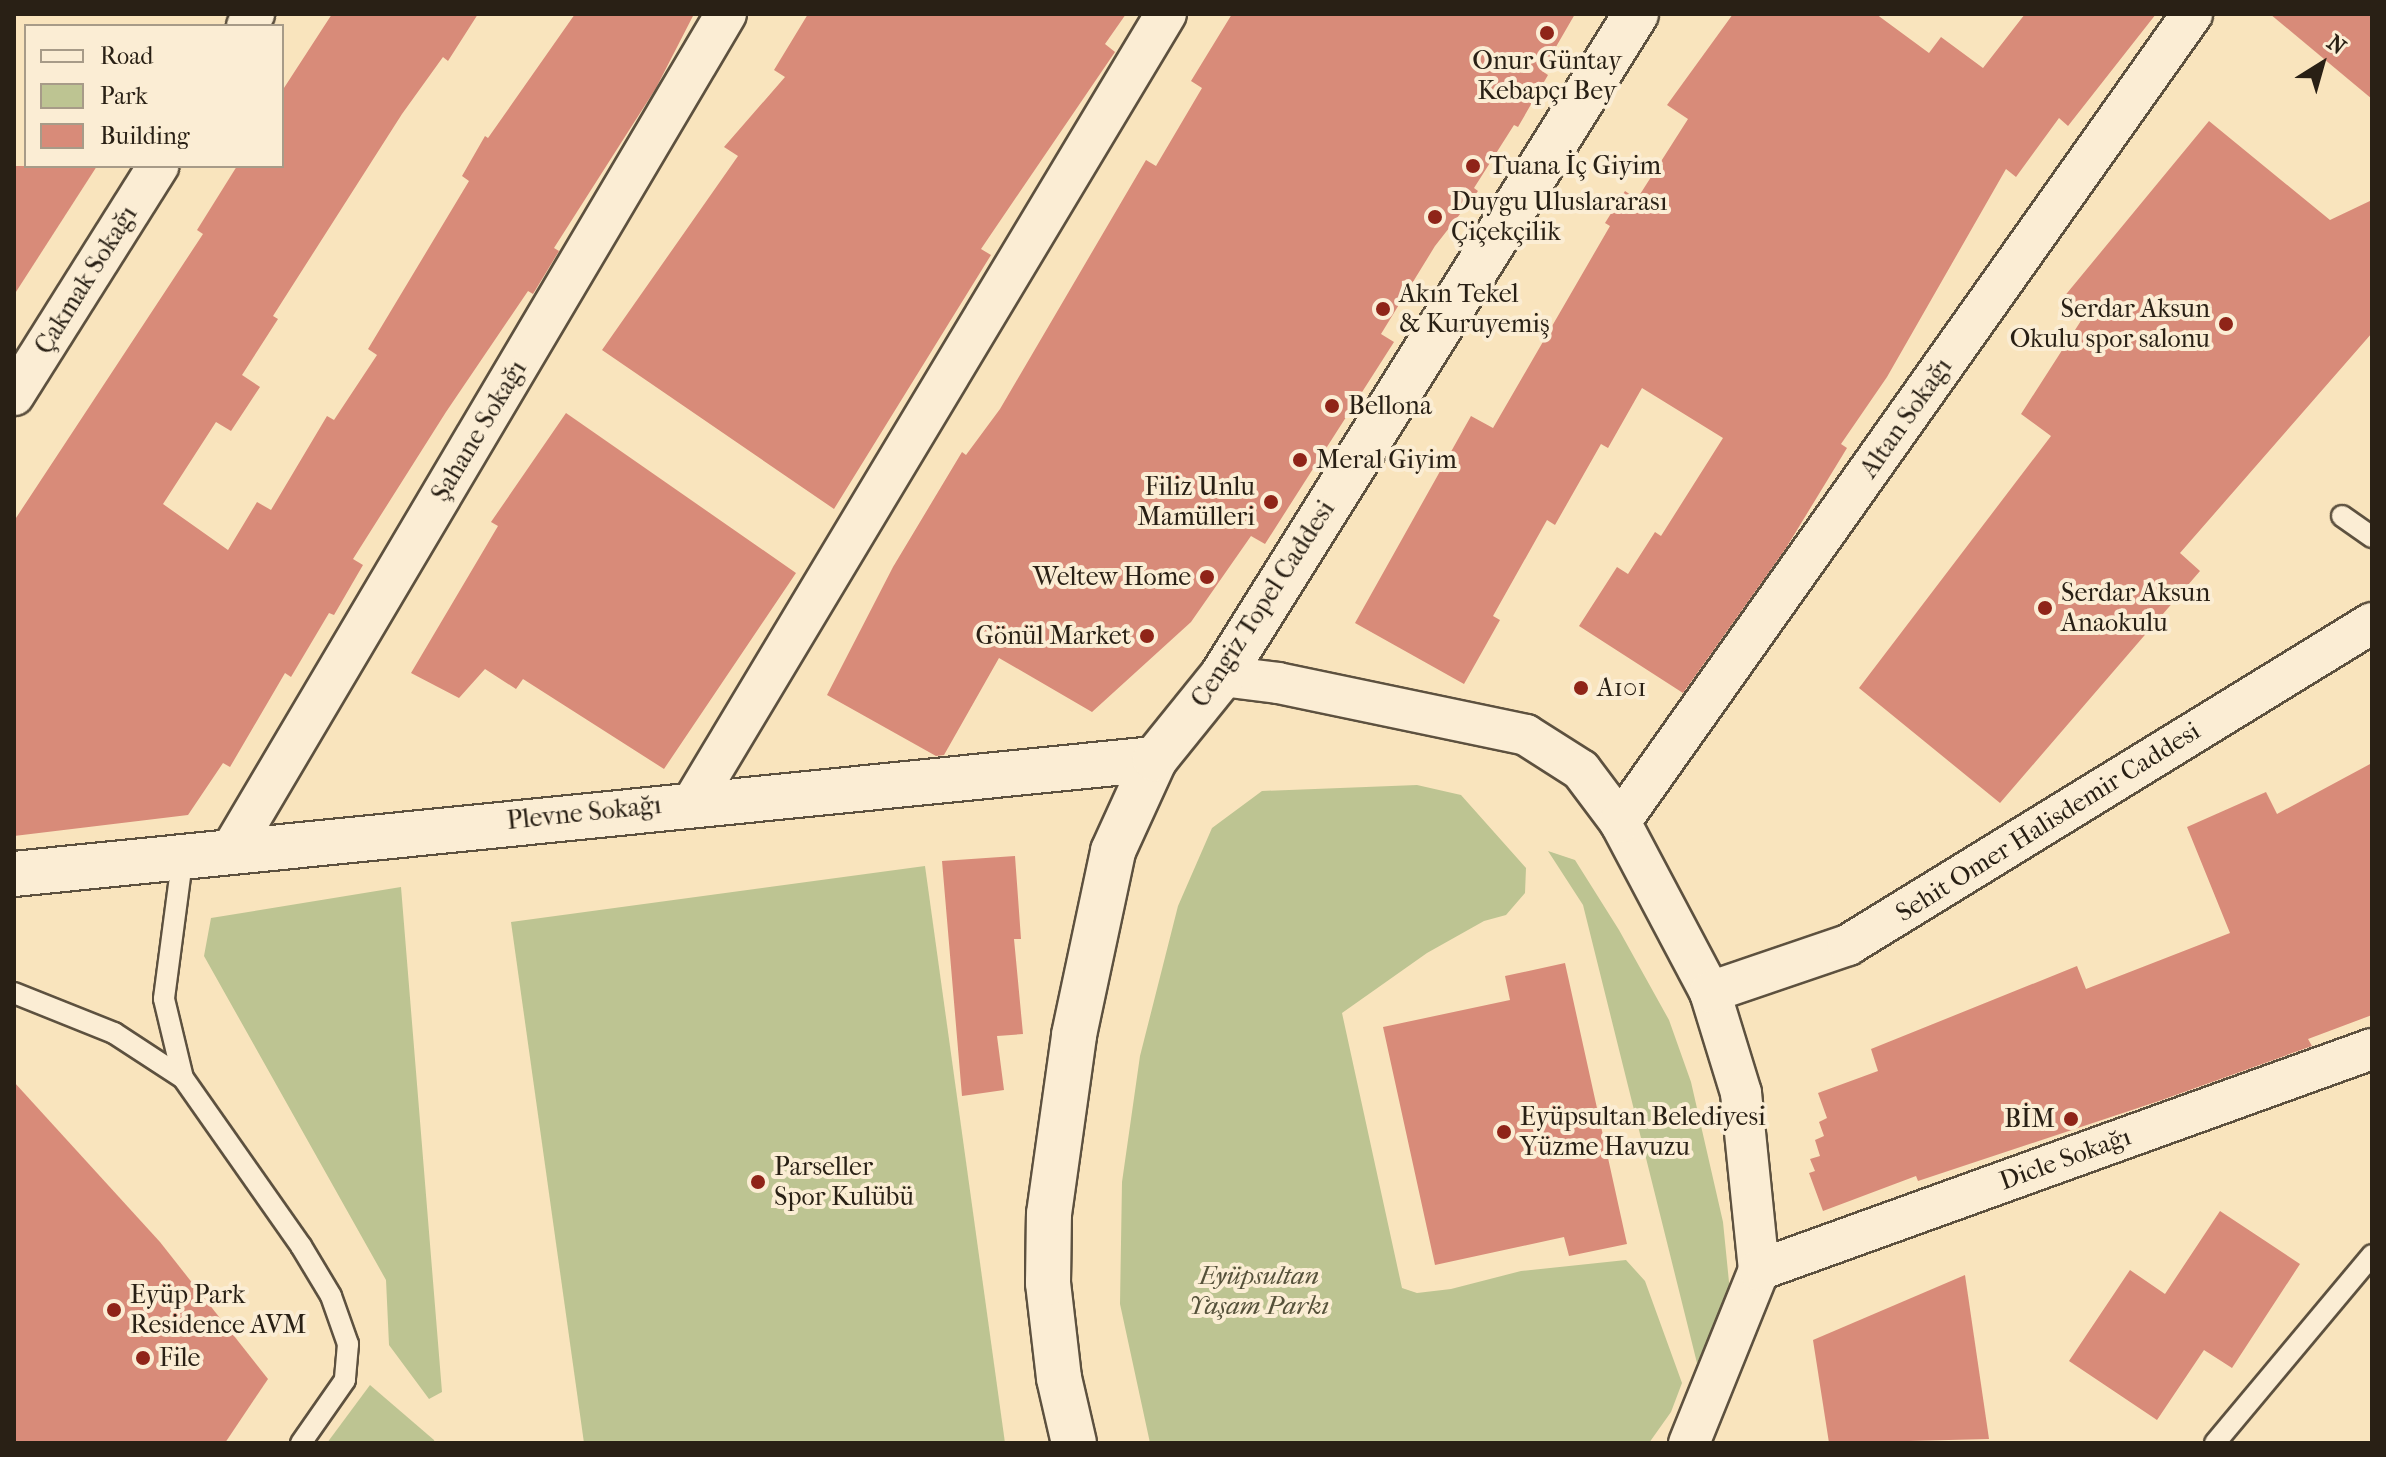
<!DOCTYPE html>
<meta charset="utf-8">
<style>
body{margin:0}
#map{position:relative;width:2386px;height:1457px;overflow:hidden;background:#f9e4bd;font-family:"IM FELL French Canon",serif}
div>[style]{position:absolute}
.green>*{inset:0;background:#bdc492}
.building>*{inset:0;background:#d88b79}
.roads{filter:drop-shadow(2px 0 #5d513f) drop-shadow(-2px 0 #5d513f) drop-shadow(0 2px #5d513f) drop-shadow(0 -2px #5d513f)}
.lane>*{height:20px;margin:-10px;padding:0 10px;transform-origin:10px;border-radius:10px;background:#fbedd4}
.street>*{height:40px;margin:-20px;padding:0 20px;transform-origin:20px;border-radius:20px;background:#fbedd4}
.secondary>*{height:44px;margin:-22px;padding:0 22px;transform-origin:22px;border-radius:22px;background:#fbedd4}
.dots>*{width:22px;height:22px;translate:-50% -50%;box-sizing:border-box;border:4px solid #fbedd4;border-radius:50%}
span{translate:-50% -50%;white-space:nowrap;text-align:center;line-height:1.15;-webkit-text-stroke:8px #fbedd4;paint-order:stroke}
.poi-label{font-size:26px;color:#292015}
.left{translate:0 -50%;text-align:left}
.right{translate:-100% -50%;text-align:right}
.street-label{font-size:26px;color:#292015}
.park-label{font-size:26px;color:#55513a;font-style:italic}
.frame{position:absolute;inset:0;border:16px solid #292015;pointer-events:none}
.legend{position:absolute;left:24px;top:24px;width:260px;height:144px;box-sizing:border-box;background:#fbedd4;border:2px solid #a79b88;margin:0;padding:10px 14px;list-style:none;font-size:24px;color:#292015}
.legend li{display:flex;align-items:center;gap:16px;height:40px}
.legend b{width:40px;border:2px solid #a79b88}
.north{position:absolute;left:2282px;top:24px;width:80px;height:80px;-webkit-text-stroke:6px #fbedd4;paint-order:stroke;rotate:37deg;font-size:22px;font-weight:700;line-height:32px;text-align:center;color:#292015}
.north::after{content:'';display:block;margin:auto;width:28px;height:36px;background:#292015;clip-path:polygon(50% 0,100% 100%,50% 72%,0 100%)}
</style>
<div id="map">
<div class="green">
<div style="clip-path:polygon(1417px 785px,1461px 795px,1526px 868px,1525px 893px,1506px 915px,1484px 921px,1427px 953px,1342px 1013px,1402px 1288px,1417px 1293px,1451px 1289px,1521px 1271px,1626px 1260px,1645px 1281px,1682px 1383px,1671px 1412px,1649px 1443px,1150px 1443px,1120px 1304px,1122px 1182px,1140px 1056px,1178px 906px,1212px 828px,1262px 791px)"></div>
<div style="clip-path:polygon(1548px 851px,1575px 860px,1619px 930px,1669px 1020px,1691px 1082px,1723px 1222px,1730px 1292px,1697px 1363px,1583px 905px)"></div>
<div style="clip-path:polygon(925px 866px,1005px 1443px,584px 1443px,511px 922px)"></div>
<div style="clip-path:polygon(401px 887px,442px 1392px,429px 1399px,389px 1345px,386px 1280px,204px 956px,211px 918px)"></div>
<div style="clip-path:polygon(370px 1385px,434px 1440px,435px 1443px,327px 1443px)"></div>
</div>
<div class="building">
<div style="clip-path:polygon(332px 14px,478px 14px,448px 61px,443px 57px,402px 114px,273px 316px,278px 319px,242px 375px,260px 387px,231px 431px,216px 422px,163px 504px,228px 550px,257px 502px,271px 510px,327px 416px,334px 420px,377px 355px,368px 349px,469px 181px,462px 176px,485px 136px,488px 138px,575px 14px,694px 14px,656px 88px,554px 248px,559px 251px,533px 294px,528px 291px,446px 412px,353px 559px,363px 565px,334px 615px,329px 613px,291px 677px,285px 673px,230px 767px,223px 763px,188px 815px,14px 836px,14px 521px,203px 234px,197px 230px,237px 166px,282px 166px,282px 91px)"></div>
<div style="clip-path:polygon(808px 14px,1126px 14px,1105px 44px,1115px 52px,981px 249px,991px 255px,834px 509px,602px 350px,738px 156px,724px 147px,785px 77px,774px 70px)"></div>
<div style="clip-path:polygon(1232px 14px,1575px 14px,1542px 71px,1548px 75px,1518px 127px,1514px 125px,1474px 188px,1478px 191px,1435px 246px,1381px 334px,1394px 342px,1265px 544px,1251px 536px,1191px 622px,1092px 712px,999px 658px,944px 755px,936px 756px,827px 695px,893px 567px,962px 452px,966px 455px,1000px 409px,1146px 160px,1156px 166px,1202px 88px,1191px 81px)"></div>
<div style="clip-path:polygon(1733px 14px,1876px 14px,1929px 53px,1941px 37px,1983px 68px,2025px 14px,2156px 14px,2068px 126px,2059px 118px,2016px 177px,2006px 169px,1887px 377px,1841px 444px,1847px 448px,1786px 548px,1683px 693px,1579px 626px,1617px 567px,1628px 574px,1655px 532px,1661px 536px,1723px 438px,1642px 388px,1608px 448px,1601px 444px,1555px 525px,1547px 520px,1493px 616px,1500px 620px,1464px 684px,1355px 623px,1471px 416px,1493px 428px,1610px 226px,1605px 223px,1625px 191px,1637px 199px,1688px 119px,1667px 105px)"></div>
<div style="clip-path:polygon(2270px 14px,2372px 14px,2372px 99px)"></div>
<div style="clip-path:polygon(2209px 121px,2330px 220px,2372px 200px,2372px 333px,2180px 553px,2200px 571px,2000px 803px,1859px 688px,2051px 436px,2021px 414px,2084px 316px,2063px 298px)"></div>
<div style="clip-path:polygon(14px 166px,97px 166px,14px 295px)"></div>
<div style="clip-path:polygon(566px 413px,796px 573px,664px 769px,523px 679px,516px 689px,485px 669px,459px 698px,411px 673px,498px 526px,491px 522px)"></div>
<div style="clip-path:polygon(2372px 763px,2372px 1015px,2308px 1039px,2312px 1046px,2159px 1101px,1918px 1181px,1916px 1176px,1823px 1211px,1809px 1173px,1815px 1171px,1810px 1159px,1820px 1156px,1815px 1140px,1824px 1136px,1819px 1122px,1827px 1118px,1818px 1093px,1878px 1071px,1871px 1049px,2077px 966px,2086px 989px,2230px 933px,2187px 827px,2266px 792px,2277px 814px)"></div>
<div style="clip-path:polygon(1015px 856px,1021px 939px,1014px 939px,1023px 1034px,997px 1036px,1004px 1090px,962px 1096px,942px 861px)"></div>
<div style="clip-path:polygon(1565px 963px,1627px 1244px,1569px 1256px,1564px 1237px,1435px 1265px,1383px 1027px,1510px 1000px,1505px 976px)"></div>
<div style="clip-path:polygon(14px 1082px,160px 1242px,268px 1379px,225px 1443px,14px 1443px)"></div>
<div style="clip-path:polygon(2220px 1211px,2300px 1264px,2232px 1368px,2204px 1350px,2157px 1420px,2069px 1361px,2130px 1270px,2165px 1294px)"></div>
<div style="clip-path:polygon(1965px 1275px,1989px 1439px,1829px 1443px,1813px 1340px)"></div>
</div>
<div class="roads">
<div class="lane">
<div style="left:2342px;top:516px;width:37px;rotate:35deg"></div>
<div style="left:183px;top:854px;width:146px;rotate:97.5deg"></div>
<div style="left:164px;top:999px;width:81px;rotate:76.5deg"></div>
<div style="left:183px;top:1078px;width:205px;rotate:54.9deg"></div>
<div style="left:301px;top:1246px;width:58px;rotate:59deg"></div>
<div style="left:331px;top:1296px;width:51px;rotate:70.5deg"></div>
<div style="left:348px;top:1344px;width:36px;rotate:95deg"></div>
<div style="left:345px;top:1380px;width:77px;rotate:124.9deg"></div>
<div style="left:14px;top:993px;width:108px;rotate:21.8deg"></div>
<div style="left:114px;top:1033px;width:82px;rotate:33.1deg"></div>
<div style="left:2215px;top:1443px;width:245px;rotate:-50.1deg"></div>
</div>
<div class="street">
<div style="left:247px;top:26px;width:14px;rotate:-60deg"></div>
<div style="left:14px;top:395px;width:271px;rotate:-57.8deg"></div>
<div style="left:1222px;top:676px;width:56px;rotate:7.1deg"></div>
<div style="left:1278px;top:683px;width:253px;rotate:11.8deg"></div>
<div style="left:1526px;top:735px;width:65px;rotate:32.5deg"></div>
<div style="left:1581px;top:770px;width:65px;rotate:53.1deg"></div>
<div style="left:1620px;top:822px;width:192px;rotate:62.1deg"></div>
<div style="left:1710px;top:992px;width:106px;rotate:72.9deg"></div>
<div style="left:1741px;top:1093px;width:178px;rotate:84.2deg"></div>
<div style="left:1759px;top:1270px;width:187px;rotate:112deg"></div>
<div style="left:693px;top:802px;width:919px;rotate:-59.03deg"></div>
<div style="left:1620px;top:822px;width:990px;rotate:-54.7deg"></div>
<div style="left:232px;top:849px;width:970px;rotate:-59.39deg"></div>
<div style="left:1710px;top:992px;width:146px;rotate:-18.8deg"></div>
<div style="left:1848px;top:945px;width:615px;rotate:-31.57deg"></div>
<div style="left:1759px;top:1270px;width:652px;rotate:-19.83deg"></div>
</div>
<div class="secondary">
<div style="left:14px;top:874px;width:1147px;rotate:-5.76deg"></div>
<div style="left:1074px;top:1443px;width:67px;rotate:-103deg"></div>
<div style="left:1059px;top:1378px;width:96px;rotate:-96.6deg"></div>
<div style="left:1048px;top:1283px;width:69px;rotate:-89.2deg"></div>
<div style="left:1049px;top:1214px;width:181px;rotate:-82deg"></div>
<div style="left:1074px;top:1035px;width:188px;rotate:-78deg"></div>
<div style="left:1113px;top:851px;width:101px;rotate:-65.5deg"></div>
<div style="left:1155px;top:759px;width:107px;rotate:-51.1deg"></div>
<div style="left:1222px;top:676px;width:781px;rotate:-57.98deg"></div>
</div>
</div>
<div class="dots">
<div style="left:1547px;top:33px;background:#8f2418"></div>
<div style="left:1473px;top:166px;background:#8f2418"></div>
<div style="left:1435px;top:217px;background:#8f2418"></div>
<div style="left:1383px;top:309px;background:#8f2418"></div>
<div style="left:2226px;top:324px;background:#8f2418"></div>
<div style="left:1332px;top:406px;background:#8f2418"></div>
<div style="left:1300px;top:460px;background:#8f2418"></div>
<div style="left:1271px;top:502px;background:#8f2418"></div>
<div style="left:1207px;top:577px;background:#8f2418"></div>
<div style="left:2045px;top:608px;background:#8f2418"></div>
<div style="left:1147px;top:636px;background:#8f2418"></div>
<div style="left:1581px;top:688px;background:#8f2418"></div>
<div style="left:2071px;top:1119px;background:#8f2418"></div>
<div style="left:1504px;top:1132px;background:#8f2418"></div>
<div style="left:758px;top:1182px;background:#8f2418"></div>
<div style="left:114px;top:1310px;background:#8f2418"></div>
<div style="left:143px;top:1358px;background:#8f2418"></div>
</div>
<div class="poi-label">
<span style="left:1547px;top:76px">Onur Güntay<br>Kebapçı Bey</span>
<span class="left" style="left:1489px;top:166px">Tuana İç Giyim</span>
<span class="left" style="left:1451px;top:217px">Duygu Uluslararası<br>Çiçekçilik</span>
<span class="left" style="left:1399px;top:309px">Akın Tekel<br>&amp; Kuruyemiş</span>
<span class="right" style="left:2210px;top:324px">Serdar Aksun<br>Okulu spor salonu</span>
<span class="left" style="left:1348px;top:406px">Bellona</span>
<span class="left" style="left:1316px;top:460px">Meral Giyim</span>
<span class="right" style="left:1255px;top:502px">Filiz Unlu<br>Mamülleri</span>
<span class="right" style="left:1191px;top:577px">Weltew Home</span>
<span class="left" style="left:2061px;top:608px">Serdar Aksun<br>Anaokulu</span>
<span class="right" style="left:1131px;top:636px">Gönül Market</span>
<span class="left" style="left:1597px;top:688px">A101</span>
<span class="left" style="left:1520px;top:1132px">Eyüpsultan Belediyesi<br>Yüzme Havuzu</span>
<span class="right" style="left:2055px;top:1119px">BİM</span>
<span class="left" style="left:774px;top:1182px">Parseller<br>Spor Kulübü</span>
<span class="left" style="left:130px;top:1310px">Eyüp Park<br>Residence AVM</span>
<span class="left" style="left:159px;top:1358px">File</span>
</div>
<div class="street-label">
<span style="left:86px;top:280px;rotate:-58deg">Çakmak Sokağı</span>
<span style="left:1906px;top:418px;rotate:-55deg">Altan Sokağı</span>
<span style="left:479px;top:431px;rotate:-59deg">Şahane Sokağı</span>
<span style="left:1263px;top:604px;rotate:-57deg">Cengiz Topel Caddesi</span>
<span style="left:584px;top:813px;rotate:-6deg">Plevne Sokağı</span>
<span style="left:2048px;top:822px;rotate:-32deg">Sehit Omer Halisdemir Caddesi</span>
<span style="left:2065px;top:1159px;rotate:-20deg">Dicle Sokağı</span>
</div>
<div class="park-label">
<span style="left:1259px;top:1291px">Eyüpsultan<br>Yaşam Parkı</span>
</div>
<div class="frame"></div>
<ul class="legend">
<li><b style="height:10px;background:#fbedd4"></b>Road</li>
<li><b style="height:22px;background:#bdc492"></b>Park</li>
<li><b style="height:22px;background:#d88b79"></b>Building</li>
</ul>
<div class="north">N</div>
</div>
